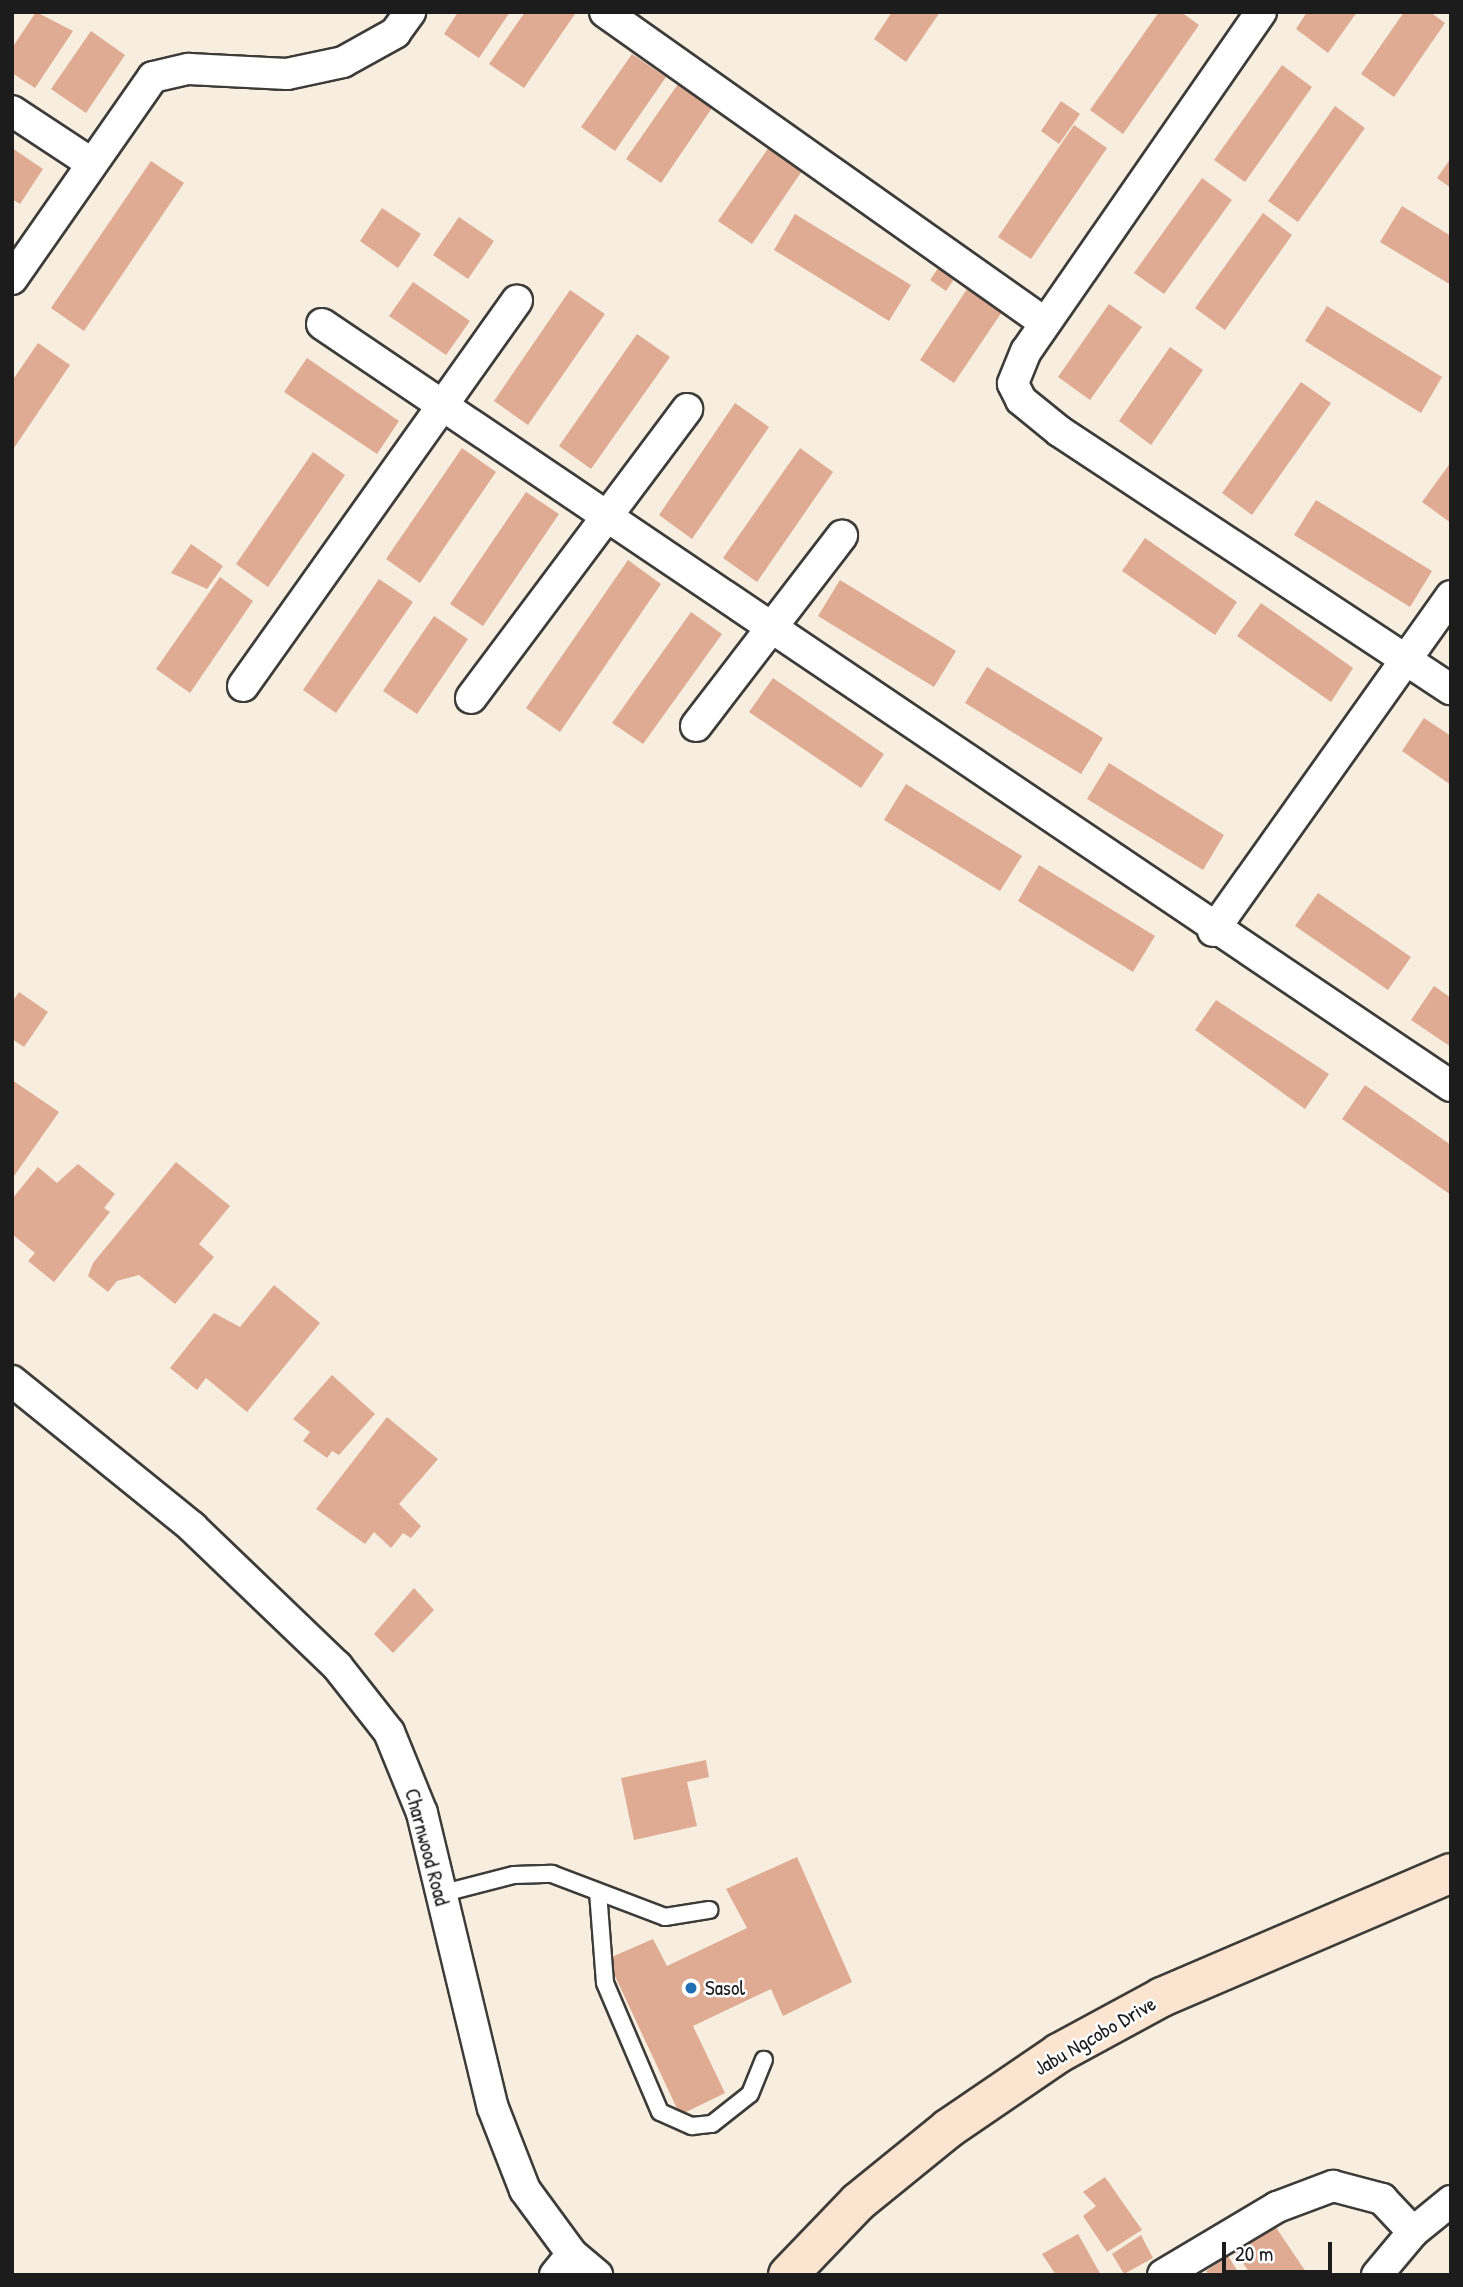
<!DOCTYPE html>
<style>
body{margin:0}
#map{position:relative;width:1463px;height:2287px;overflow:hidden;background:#f8eedf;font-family:"Patrick Hand",sans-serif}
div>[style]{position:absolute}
.building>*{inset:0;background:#dfac93}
.roads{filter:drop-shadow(2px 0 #3d3c39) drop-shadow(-2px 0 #3d3c39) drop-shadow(0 2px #3d3c39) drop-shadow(0 -2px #3d3c39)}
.lane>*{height:16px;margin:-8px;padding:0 8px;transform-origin:8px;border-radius:8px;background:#fff}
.street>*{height:30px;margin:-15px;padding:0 15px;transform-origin:15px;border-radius:15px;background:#fff}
.secondary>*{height:38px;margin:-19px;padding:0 19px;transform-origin:19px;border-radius:19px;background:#fce5d0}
.dots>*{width:19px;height:19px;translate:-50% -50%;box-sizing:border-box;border:4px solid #fff;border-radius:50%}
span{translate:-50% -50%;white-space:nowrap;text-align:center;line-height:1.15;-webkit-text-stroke:5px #fff;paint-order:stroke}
.street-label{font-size:21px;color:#1c1c1c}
.poi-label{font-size:21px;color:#1c1c1c}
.left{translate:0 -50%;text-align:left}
.frame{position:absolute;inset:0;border:14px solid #1c1c1c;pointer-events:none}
.scale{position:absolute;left:1222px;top:2242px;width:110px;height:32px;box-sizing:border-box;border:4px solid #1c1c1c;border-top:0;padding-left:9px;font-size:21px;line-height:24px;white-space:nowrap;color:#1c1c1c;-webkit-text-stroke:5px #fff;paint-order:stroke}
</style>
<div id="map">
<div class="building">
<div style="clip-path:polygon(36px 12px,73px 31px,35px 88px,12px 73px,12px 48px)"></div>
<div style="clip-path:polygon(458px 12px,510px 12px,479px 58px,444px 34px)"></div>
<div style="clip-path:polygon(525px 12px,575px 14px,524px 88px,489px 64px)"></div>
<div style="clip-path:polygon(892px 12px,940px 12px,906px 62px,874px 39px)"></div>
<div style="clip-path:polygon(1159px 12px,1181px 12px,1199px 25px,1123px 134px,1090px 110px)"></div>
<div style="clip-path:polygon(1307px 12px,1357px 12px,1328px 53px,1296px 29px)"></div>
<div style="clip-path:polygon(1404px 12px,1430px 12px,1445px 23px,1394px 97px,1361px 74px)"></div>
<div style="clip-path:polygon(91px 31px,125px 55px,86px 113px,51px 89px)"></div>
<div style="clip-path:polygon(632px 54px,666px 77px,615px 151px,581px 127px)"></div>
<div style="clip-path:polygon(1282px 65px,1312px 87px,1245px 182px,1214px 160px)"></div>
<div style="clip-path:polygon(678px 84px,712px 108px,661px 183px,626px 159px)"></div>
<div style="clip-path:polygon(1061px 101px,1080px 114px,1059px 144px,1041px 131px)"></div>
<div style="clip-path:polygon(1335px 106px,1365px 128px,1298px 222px,1268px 201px)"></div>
<div style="clip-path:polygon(1074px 125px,1107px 148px,1031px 259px,998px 237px)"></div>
<div style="clip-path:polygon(769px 147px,802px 171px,752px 244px,718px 221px)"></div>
<div style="clip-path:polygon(12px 148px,43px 169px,20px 204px,12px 199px)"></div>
<div style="clip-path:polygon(1451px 158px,1451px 188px,1437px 178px)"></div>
<div style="clip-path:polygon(151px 161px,184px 183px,84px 331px,51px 308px)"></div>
<div style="clip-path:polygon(1202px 178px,1232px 200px,1164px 294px,1134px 273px)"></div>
<div style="clip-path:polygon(1402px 206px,1451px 236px,1451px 285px,1380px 242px)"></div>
<div style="clip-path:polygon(382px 208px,421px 234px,398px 268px,360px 241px)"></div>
<div style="clip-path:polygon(1263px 213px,1292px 235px,1225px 330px,1195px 308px)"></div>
<div style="clip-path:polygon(795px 214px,911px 285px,889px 321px,774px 250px)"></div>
<div style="clip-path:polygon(459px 217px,494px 241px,468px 279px,433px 255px)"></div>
<div style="clip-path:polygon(945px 258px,961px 269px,946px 291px,930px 280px)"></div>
<div style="clip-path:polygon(413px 282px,470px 321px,446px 355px,389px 316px)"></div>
<div style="clip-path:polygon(971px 283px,1006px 306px,954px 383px,920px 360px)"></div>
<div style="clip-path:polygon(570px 290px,605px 314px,528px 425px,494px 401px)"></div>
<div style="clip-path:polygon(1109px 304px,1142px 327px,1090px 400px,1058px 377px)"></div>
<div style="clip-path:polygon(1327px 306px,1442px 377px,1421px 413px,1305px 341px)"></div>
<div style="clip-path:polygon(637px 334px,670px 357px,591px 469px,559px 446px)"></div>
<div style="clip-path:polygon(38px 343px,70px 365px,12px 451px,12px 381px)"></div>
<div style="clip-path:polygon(1170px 347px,1203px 370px,1151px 445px,1119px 421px)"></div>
<div style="clip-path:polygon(307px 358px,399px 421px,377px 454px,284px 392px)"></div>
<div style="clip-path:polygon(1301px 382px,1331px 403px,1252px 515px,1222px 493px)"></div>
<div style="clip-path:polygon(735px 403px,769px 427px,692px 539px,659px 515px)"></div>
<div style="clip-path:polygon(462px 448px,496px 472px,420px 583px,386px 559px)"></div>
<div style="clip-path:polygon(800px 448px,833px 472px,757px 582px,723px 558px)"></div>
<div style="clip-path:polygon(313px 452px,345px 475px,268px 587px,236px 564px)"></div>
<div style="clip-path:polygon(1451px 462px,1451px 523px,1422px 502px)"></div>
<div style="clip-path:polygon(526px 492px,559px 514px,483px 626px,450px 604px)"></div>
<div style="clip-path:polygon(1316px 500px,1432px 571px,1410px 607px,1294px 535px)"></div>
<div style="clip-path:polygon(1145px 538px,1237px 602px,1215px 635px,1122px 571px)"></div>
<div style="clip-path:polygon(191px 544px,223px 566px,207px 589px,171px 573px)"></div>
<div style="clip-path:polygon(628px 560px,661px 584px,560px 732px,526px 708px)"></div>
<div style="clip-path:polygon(220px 577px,253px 601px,190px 693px,156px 669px)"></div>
<div style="clip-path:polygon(379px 579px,413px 602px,336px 713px,303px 690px)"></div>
<div style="clip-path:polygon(840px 580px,956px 651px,934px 687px,818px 616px)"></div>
<div style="clip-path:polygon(1261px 603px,1353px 668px,1331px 702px,1237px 636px)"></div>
<div style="clip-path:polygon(691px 612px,722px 634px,643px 744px,612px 723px)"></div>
<div style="clip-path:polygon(434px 616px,468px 639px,417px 714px,383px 691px)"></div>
<div style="clip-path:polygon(987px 667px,1103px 738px,1081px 774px,965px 703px)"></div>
<div style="clip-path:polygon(773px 678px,884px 754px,861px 788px,749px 712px)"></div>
<div style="clip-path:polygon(1424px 718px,1451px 736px,1451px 785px,1402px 751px)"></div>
<div style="clip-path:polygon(1109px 763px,1224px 835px,1203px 870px,1087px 799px)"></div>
<div style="clip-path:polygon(906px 784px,1022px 856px,1000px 891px,884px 820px)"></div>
<div style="clip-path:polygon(1039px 865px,1155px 936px,1133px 972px,1018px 901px)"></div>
<div style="clip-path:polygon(1318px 893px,1411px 957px,1388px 990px,1295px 926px)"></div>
<div style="clip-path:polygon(1434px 986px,1451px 998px,1451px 1047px,1411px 1020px)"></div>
<div style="clip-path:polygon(19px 992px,48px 1012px,24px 1047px,12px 1039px,12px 1002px)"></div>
<div style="clip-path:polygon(1216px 1000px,1329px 1074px,1305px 1109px,1195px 1030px)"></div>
<div style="clip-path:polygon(12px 1080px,59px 1112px,12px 1179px)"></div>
<div style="clip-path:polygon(1365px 1085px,1451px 1145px,1451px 1195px,1342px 1119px)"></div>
<div style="clip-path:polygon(176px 1162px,230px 1206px,199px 1244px,214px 1257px,175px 1304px,139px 1275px,117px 1281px,108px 1292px,88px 1276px,93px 1263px)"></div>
<div style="clip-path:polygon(78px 1164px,115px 1194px,104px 1208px,110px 1212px,54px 1282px,28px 1261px,35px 1253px,12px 1234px,12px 1199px,38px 1167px,57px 1183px)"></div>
<div style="clip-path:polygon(274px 1285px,320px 1323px,247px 1412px,206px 1378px,197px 1390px,170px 1368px,214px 1313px,240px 1327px)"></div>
<div style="clip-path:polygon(332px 1375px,375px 1414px,339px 1455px,332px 1451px,327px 1458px,303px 1441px,310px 1432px,293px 1419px)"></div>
<div style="clip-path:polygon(387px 1417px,438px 1459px,399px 1504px,421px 1526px,411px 1538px,403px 1533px,391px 1548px,374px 1532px,365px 1544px,316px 1509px)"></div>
<div style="clip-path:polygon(414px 1588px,434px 1610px,393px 1653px,374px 1634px)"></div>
<div style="clip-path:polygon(706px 1760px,709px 1777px,687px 1782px,697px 1826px,634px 1840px,621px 1778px)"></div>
<div style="clip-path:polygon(797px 1857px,852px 1982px,783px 2016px,771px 1989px,693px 2026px,725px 2093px,680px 2115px,607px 1959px,653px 1939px,667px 1966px,747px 1928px,726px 1889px)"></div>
<div style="clip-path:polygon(1105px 2177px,1142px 2230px,1107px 2252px,1083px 2216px,1096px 2206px,1083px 2192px)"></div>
<div style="clip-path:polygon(1275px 2226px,1308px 2275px,1251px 2275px,1236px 2253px)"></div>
<div style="clip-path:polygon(1078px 2234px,1101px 2275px,1056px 2275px,1042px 2254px)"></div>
<div style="clip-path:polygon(1141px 2235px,1153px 2258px,1124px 2274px,1112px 2254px)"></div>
<div style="clip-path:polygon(1228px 2256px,1240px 2275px,1209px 2275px,1206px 2271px)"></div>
</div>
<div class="roads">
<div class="lane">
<div style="left:598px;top:1892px;width:91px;rotate:85.6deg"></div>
<div style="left:605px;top:1983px;width:140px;rotate:66.9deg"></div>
<div style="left:660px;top:2112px;width:35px;rotate:24deg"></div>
<div style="left:692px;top:2126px;width:20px;rotate:-6deg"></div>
<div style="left:712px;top:2124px;width:48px;rotate:-38.3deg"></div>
<div style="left:750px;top:2094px;width:37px;rotate:-68deg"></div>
<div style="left:440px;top:1894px;width:76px;rotate:-14.4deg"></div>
<div style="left:514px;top:1875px;width:38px;rotate:-2deg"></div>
<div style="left:552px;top:1874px;width:121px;rotate:20.8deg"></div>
<div style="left:665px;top:1917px;width:45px;rotate:-9deg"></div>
</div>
<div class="street">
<div style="left:605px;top:12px;width:539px;rotate:35.25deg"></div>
<div style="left:1261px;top:12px;width:412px;rotate:124.7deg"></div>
<div style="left:1026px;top:351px;width:35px;rotate:112deg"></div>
<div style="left:1013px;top:384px;width:18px;rotate:63deg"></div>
<div style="left:1021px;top:400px;width:49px;rotate:39.2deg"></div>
<div style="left:1059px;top:431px;width:469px;rotate:33.4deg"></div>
<div style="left:12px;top:111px;width:95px;rotate:33.4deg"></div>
<div style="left:12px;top:279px;width:246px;rotate:-55.1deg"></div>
<div style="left:153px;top:77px;width:37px;rotate:-13deg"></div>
<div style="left:189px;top:69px;width:98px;rotate:2.9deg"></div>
<div style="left:287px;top:74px;width:57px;rotate:-12.1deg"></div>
<div style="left:343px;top:62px;width:60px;rotate:-29.1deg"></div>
<div style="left:395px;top:33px;width:26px;rotate:-54deg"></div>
<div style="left:322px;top:324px;width:1362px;rotate:34.02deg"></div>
<div style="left:243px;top:686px;width:473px;rotate:-54.6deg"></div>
<div style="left:471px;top:698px;width:361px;rotate:-53.2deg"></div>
<div style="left:696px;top:726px;width:240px;rotate:-52.5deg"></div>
<div style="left:1213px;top:931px;width:411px;rotate:-54.6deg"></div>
<div style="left:12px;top:1381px;width:232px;rotate:39deg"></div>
<div style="left:192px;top:1527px;width:201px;rotate:43.8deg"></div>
<div style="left:337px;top:1666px;width:84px;rotate:51.8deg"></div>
<div style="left:389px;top:1732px;width:87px;rotate:67.8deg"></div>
<div style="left:422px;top:1813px;width:303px;rotate:76.5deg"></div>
<div style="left:493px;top:2108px;width:88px;rotate:68.7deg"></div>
<div style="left:525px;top:2190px;width:79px;rotate:53.7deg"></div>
<div style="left:572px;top:2254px;width:33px;rotate:40deg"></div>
<div style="left:555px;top:2275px;width:27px;rotate:-51deg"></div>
<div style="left:1163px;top:2275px;width:133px;rotate:-30.8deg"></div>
<div style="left:1277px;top:2207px;width:60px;rotate:-20.6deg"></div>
<div style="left:1333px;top:2186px;width:51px;rotate:14.9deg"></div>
<div style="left:1382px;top:2199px;width:45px;rotate:46.8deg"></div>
<div style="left:1377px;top:2275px;width:56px;rotate:-50.1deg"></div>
<div style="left:1413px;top:2232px;width:49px;rotate:-39.2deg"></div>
</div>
<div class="secondary">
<div style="left:788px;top:2275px;width:101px;rotate:-46.2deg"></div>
<div style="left:858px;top:2202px;width:117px;rotate:-39.1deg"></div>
<div style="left:949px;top:2128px;width:133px;rotate:-34.3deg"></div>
<div style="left:1059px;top:2053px;width:117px;rotate:-28.5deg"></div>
<div style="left:1162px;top:1997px;width:314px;rotate:-23.2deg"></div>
</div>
</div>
<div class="dots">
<div style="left:691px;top:1988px;background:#1f6fb2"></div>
</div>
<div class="street-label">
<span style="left:427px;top:1847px;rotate:75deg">Charnwood Road</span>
<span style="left:1095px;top:2036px;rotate:-30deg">Jabu Ngcobo Drive</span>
</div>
<div class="poi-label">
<span class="left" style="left:705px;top:1988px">Sasol</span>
</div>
<div class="frame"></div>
<div class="scale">20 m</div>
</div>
